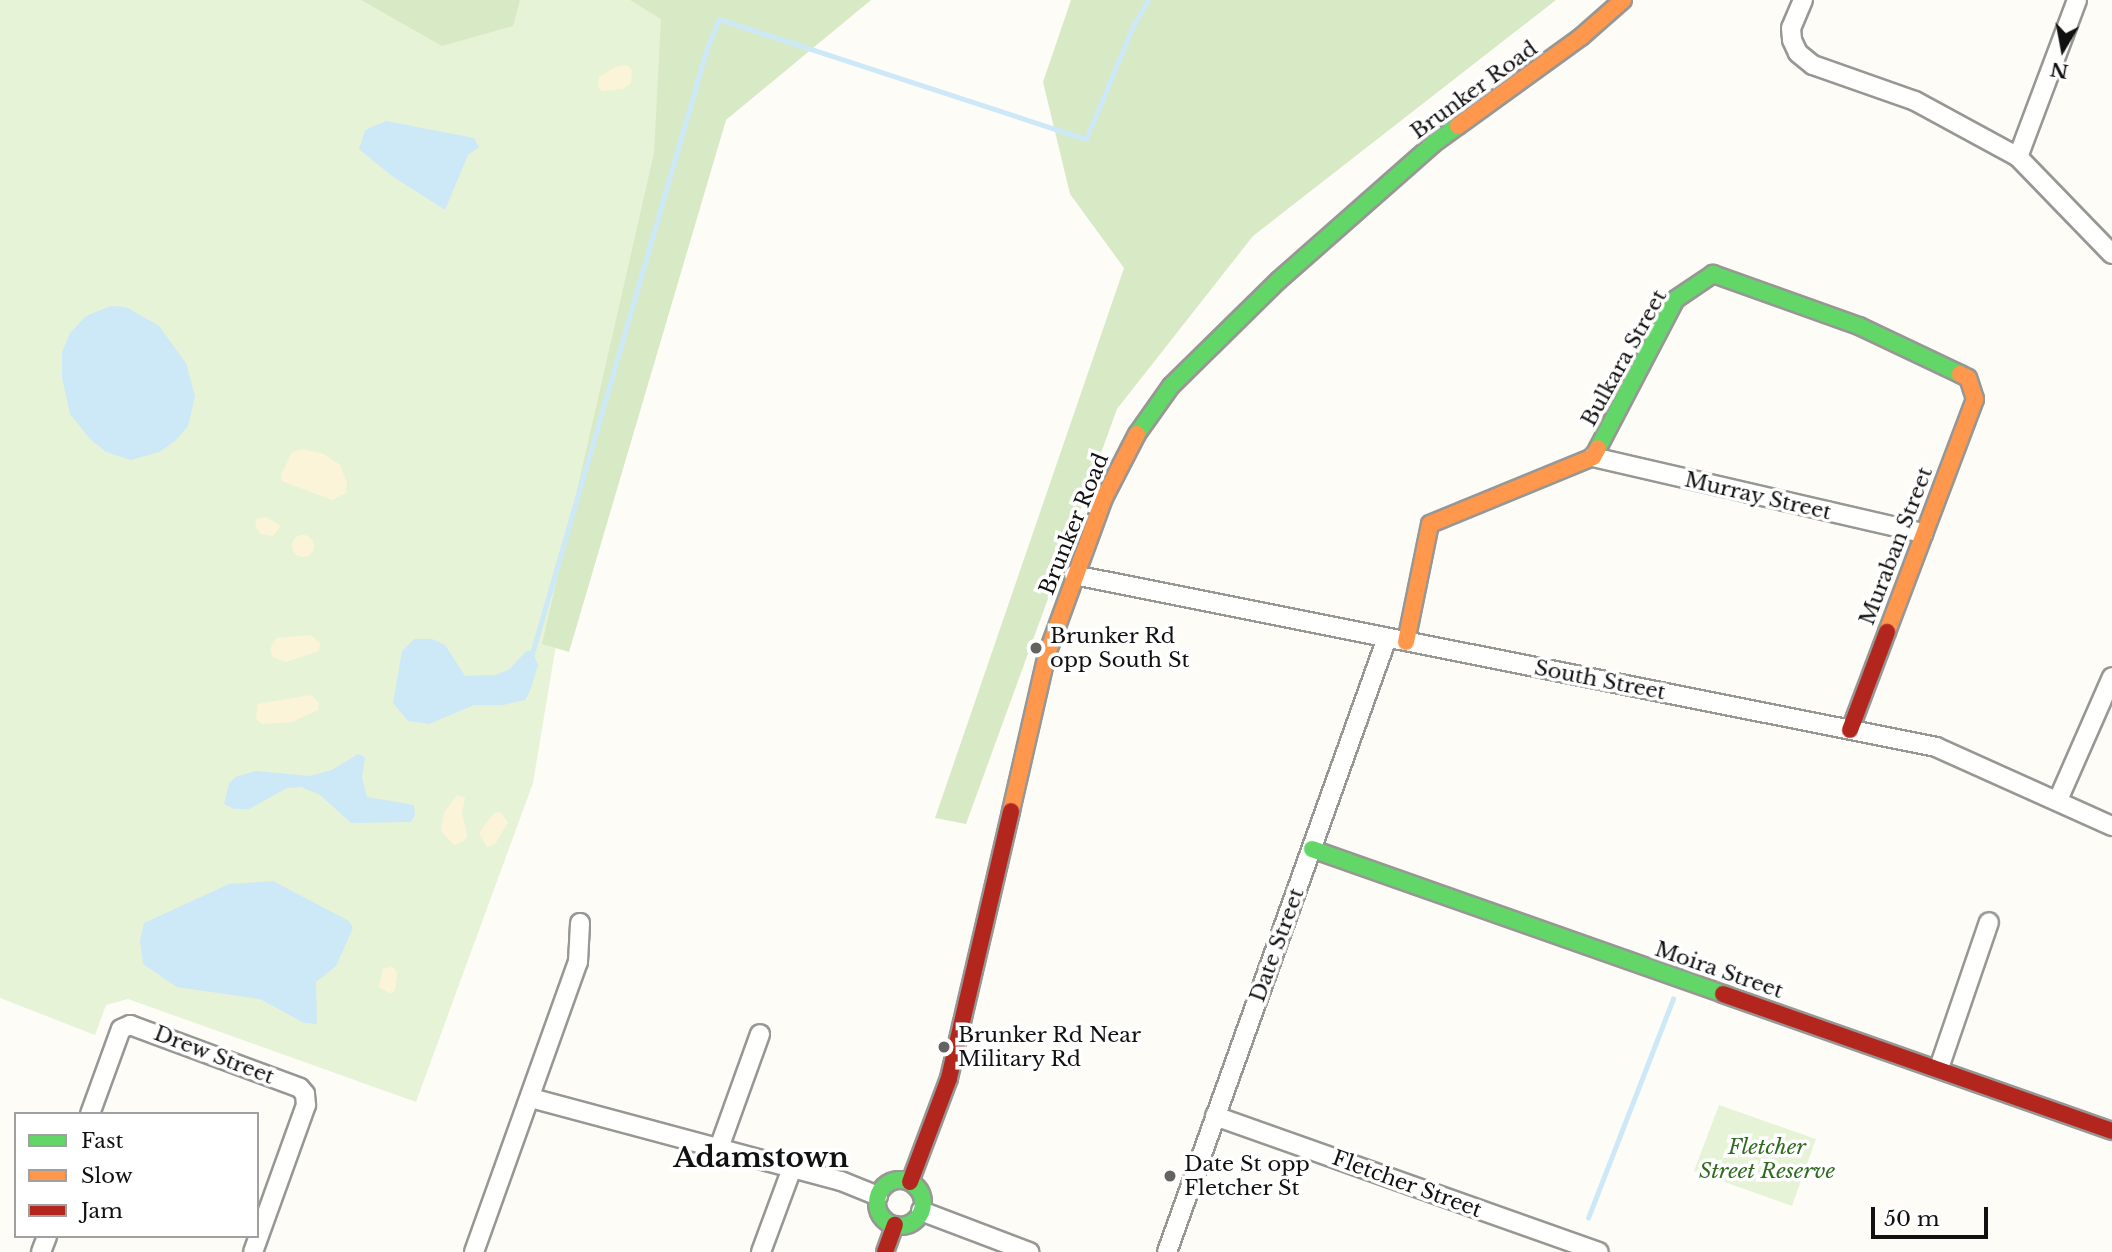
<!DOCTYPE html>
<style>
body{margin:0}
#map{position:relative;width:2112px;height:1252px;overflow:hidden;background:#fdfcf7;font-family:"Libre Baskerville",serif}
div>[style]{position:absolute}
.green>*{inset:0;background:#e7f3d7}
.forest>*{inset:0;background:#d8eac5}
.sand>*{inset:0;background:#fcf4d9}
.round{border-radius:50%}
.water>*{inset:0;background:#cde8f7}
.stream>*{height:4.5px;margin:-2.25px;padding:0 2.25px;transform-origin:2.25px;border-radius:2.25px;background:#cde8f7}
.roads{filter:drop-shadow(2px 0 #979795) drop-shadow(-2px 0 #979795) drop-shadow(0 2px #979795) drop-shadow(0 -2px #979795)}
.street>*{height:18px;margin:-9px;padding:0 9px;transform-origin:9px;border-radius:9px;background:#fffffe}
.fast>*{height:16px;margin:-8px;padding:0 8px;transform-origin:8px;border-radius:8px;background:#63d668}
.fast>.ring{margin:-8px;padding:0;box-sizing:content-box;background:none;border:16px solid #63d668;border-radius:50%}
.slow>*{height:16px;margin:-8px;padding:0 8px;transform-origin:8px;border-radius:8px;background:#ff974d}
.jam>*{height:16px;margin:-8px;padding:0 8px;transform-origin:8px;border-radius:8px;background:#b3261e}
.dots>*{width:19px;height:19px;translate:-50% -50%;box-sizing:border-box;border:4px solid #fff;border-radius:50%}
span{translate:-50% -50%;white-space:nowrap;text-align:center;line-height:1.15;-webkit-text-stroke:7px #fff;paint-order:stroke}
.street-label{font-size:21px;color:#111}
.poi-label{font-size:21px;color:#111}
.left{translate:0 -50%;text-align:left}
.park-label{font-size:21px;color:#2f6b1f;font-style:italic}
.district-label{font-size:28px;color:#111;font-weight:700}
.legend{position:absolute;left:14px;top:1112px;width:245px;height:126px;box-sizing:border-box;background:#fff;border:2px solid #a0a0a0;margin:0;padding:9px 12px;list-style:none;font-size:21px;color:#111}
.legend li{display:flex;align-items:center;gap:14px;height:35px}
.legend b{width:35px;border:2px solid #a0a0a0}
.north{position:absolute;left:2028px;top:14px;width:70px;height:70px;-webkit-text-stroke:5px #fff;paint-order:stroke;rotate:190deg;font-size:19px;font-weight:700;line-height:28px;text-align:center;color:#111}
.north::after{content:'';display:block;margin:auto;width:24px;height:32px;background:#111;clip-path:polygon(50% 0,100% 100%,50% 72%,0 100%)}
.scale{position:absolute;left:1871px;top:1207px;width:117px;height:32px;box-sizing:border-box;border:4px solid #111;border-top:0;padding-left:9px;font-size:21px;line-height:24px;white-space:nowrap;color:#111;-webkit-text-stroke:5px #fff;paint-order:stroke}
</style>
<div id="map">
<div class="green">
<div style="clip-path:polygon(0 0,717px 0,566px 585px,533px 783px,416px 1102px,128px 999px,106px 1005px,95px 1035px,0 998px)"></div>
<div style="clip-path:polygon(1719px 1105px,1816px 1139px,1792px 1206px,1694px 1171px)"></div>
</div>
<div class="forest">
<div style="clip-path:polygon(361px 0,520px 0,513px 26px,442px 46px)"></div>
<div style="clip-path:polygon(630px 0,871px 0,726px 120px,569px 652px,542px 644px,654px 153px,661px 19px)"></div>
<div style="clip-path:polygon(1071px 0,1556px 0,1253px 236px,1117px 409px,966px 824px,935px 818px,1124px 268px,1070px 194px,1043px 82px)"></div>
</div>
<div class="sand">
<div style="clip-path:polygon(627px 65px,632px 70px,631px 83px,623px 89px,602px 91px,598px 86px,599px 77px,615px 67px)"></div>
<div style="clip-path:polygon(302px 449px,324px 454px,340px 465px,347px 483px,346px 493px,332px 500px,282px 481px,281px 475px,292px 452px)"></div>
<div style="clip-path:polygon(266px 517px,281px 526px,273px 536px,261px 534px,255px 526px,257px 519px)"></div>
<div class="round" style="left:292px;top:535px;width:22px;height:22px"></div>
<div style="clip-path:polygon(310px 635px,320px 643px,319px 651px,286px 662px,273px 657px,270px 649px,276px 638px)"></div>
<div style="clip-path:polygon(311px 695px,319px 703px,318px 710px,292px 722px,262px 724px,256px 719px,258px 704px)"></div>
<div style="clip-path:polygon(457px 795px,465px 798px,462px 813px,467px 836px,464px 841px,454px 845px,441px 831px,444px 813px)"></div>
<div style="clip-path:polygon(500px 812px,508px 822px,495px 844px,487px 847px,479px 833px,494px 813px)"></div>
<div style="clip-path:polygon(392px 966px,397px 973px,395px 990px,391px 994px,379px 987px,383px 969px)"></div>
</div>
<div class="water">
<div style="clip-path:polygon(386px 121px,474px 138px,479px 147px,468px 155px,445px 210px,392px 176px,359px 149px,365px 130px)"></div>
<div style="clip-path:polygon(111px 306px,126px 307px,159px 326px,186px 363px,195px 396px,188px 426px,175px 441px,159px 452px,131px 460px,106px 452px,90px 439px,70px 414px,62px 377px,62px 352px,70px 333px,86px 316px)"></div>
<div style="clip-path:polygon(414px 639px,432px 639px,445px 645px,465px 676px,495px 675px,510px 669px,526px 651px,532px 651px,538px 665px,530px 691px,525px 700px,503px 705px,474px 705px,429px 724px,408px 721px,393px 703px,402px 651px)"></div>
<div style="clip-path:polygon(358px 754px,365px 757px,362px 778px,367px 797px,414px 805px,415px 815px,411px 822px,351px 823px,319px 794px,301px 787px,287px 788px,249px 809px,234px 809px,224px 804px,229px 784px,235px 777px,256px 771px,310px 776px,332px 770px)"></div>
<div style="clip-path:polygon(273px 881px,349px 921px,353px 928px,336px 966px,316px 982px,317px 1024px,304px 1023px,260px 999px,177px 987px,143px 964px,140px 941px,144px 923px,229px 884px)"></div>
</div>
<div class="stream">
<div style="left:531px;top:657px;width:634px;rotate:-73.88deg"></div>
<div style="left:707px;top:48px;width:31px;rotate:-68deg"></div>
<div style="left:719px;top:19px;width:386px;rotate:18.1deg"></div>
<div style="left:1086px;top:139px;width:122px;rotate:-67.4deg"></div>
<div style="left:1133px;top:26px;width:30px;rotate:-60deg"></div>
<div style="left:1588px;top:1218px;width:235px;rotate:-68.8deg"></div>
</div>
<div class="roads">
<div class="street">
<div style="left:1803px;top:0;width:30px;rotate:113deg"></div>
<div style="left:1791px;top:28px;width:12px;rotate:85deg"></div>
<div style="left:1792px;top:40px;width:14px;rotate:65deg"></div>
<div style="left:1798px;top:53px;width:19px;rotate:39deg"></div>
<div style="left:1813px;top:65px;width:108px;rotate:19.4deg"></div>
<div style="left:1915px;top:101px;width:117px;rotate:28.5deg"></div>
<div style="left:2018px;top:157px;width:135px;rotate:45.9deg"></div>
<div style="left:2018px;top:157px;width:168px;rotate:-69.4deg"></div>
<div style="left:1593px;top:457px;width:339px;rotate:13deg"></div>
<div style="left:1074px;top:575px;width:879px;rotate:11.28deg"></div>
<div style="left:1936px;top:747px;width:193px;rotate:24.2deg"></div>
<div style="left:2058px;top:800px;width:134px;rotate:-66.3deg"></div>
<div style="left:1939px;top:1068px;width:154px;rotate:-71.1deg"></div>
<div style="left:531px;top:1098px;width:321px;rotate:15deg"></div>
<div style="left:841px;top:1181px;width:40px;rotate:22deg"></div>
<div style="left:90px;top:1114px;width:90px;rotate:-70deg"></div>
<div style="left:121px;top:1029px;width:10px;rotate:-24deg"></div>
<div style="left:130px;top:1025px;width:181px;rotate:20.3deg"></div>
<div style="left:300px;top:1088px;width:8px;rotate:50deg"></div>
<div style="left:305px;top:1094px;width:11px;rotate:85deg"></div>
<div style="left:306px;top:1105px;width:156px;rotate:109.8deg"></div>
<div style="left:1215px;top:1116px;width:407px;rotate:19.5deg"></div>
<div style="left:719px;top:1148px;width:121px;rotate:-70.2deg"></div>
<div style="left:921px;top:1211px;width:116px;rotate:20.8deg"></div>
<div style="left:41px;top:1252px;width:17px;rotate:-69deg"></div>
<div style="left:474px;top:1252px;width:308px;rotate:-70.3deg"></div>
<div style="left:578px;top:962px;width:39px;rotate:-87deg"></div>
<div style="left:761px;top:1252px;width:90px;rotate:-69.7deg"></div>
<div style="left:1167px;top:1252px;width:652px;rotate:-70.29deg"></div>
</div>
<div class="fast">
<div style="left:1137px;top:434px;width:59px;rotate:-54.7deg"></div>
<div style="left:1171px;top:386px;width:151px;rotate:-44.5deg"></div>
<div style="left:1279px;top:280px;width:205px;rotate:-41.4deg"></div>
<div style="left:1433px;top:144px;width:31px;rotate:-36deg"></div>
<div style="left:1598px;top:448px;width:168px;rotate:-62.4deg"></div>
<div style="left:1676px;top:299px;width:45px;rotate:-34deg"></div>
<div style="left:1713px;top:274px;width:155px;rotate:19.6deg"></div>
<div style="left:1859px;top:326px;width:112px;rotate:25.4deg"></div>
<div style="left:1312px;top:849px;width:436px;rotate:19.4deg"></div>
<div class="ring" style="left:877px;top:1180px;width:30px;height:30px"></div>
</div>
<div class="slow">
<div style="left:1458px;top:126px;width:152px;rotate:-35.9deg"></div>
<div style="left:1581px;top:37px;width:56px;rotate:-41.4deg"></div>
<div style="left:1887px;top:632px;width:249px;rotate:-69.3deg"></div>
<div style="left:1975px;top:399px;width:22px;rotate:-108deg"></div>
<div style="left:1968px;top:378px;width:9px;rotate:-153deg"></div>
<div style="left:1406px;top:642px;width:120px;rotate:-78.5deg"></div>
<div style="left:1430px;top:524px;width:176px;rotate:-22.3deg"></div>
<div style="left:1593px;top:457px;width:10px;rotate:-61deg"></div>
<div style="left:1011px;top:811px;width:161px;rotate:-77.1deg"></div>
<div style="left:1047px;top:654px;width:166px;rotate:-69.9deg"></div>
<div style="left:1104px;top:498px;width:72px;rotate:-62.7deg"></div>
</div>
<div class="jam">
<div style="left:1850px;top:730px;width:105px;rotate:-69.3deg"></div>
<div style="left:1723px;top:994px;width:412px;rotate:19.4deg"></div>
<div style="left:910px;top:1182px;width:111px;rotate:-69.4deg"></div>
<div style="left:949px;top:1078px;width:274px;rotate:-76.9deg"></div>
<div style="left:885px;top:1252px;width:29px;rotate:-70deg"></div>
</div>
</div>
<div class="dots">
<div style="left:1036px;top:648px;background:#646362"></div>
<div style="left:944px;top:1047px;background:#646362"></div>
<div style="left:1170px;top:1176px;background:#646362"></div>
</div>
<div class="street-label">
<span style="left:1474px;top:90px;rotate:-36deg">Brunker Road</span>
<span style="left:1624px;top:358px;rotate:-61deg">Bulkara Street</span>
<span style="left:1758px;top:496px;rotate:13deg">Murray Street</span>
<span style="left:1074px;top:524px;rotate:-68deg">Brunker Road</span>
<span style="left:1896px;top:546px;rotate:-69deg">Muraban Street</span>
<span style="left:1600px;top:680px;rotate:11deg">South Street</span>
<span style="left:1277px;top:945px;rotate:-70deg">Date Street</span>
<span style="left:1719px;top:970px;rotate:19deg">Moira Street</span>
<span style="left:214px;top:1055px;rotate:21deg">Drew Street</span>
<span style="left:1407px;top:1184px;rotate:20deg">Fletcher Street</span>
</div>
<div class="poi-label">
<span class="left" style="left:1050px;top:648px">Brunker Rd<br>opp South St</span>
<span class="left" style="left:958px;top:1047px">Brunker Rd Near<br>Military Rd</span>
<span class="left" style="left:1184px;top:1176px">Date St opp<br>Fletcher St</span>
</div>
<div class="park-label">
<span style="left:1767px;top:1159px">Fletcher<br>Street Reserve</span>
</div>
<div class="district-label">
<span style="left:761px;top:1158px">Adamstown</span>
</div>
<ul class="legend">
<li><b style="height:9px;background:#63d668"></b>Fast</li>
<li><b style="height:9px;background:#ff974d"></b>Slow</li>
<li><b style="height:9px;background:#b3261e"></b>Jam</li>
</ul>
<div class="north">N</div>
<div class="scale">50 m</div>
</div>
